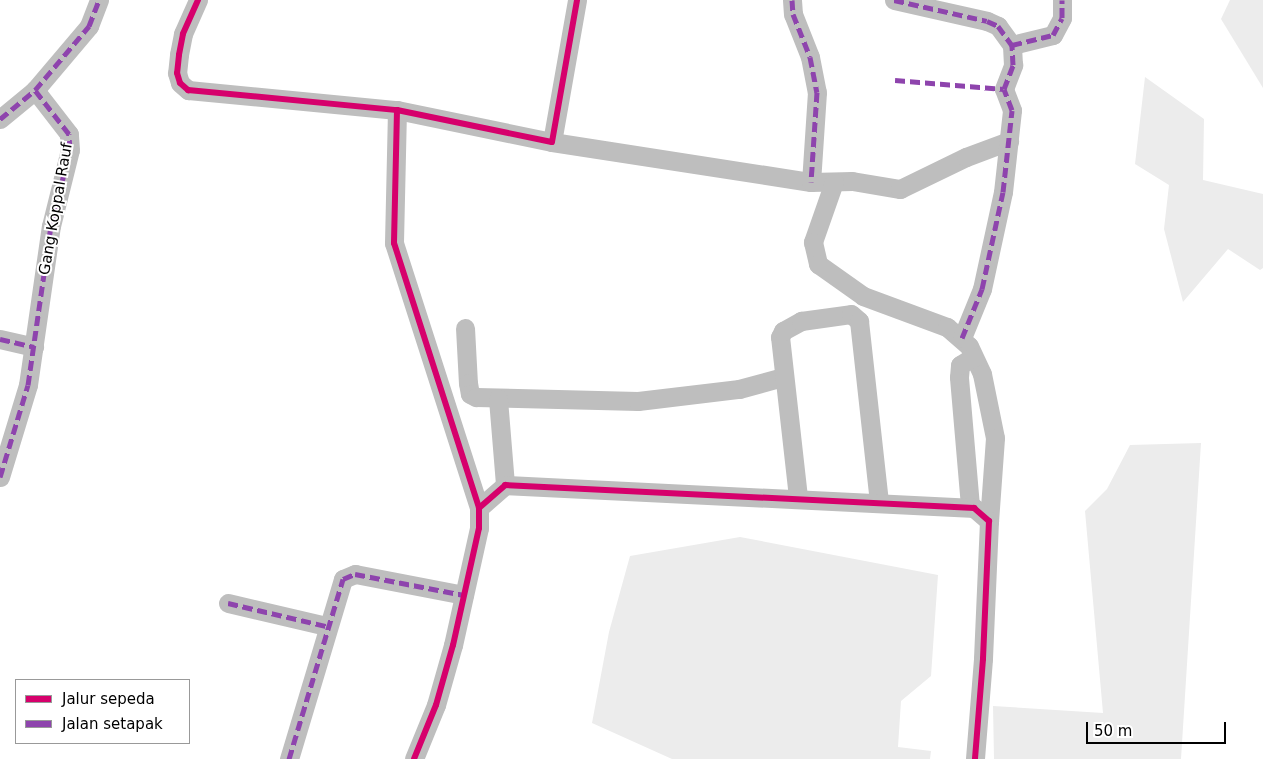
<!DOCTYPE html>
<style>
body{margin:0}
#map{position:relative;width:1263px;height:759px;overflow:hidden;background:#fff;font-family:"DejaVu Sans",sans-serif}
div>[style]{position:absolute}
.green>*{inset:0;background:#ececec}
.street>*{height:19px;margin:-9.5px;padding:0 9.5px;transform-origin:9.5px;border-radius:9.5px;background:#bebebe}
.quiet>*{height:5px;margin-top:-2.5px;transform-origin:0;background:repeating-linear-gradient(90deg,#8e44ad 0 10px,transparent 0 15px)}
.cycleway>*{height:6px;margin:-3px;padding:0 3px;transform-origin:3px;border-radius:3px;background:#d6006c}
span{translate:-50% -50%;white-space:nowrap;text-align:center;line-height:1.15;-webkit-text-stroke:4px #fff;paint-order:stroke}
.street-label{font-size:15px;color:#000}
.legend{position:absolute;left:15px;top:679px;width:175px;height:65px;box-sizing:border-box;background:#fff;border:1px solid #999;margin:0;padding:6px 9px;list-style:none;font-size:15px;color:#000}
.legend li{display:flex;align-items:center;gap:10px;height:25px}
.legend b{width:25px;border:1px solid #999}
.scale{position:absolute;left:1086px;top:722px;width:140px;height:22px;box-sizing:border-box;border:2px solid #000;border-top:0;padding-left:6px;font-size:15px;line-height:18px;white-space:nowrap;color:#000;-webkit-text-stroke:4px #fff;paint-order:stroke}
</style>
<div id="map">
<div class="green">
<div style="clip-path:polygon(1230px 0,1263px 0,1263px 88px,1221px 19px)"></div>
<div style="clip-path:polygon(1145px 77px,1204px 119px,1203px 180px,1263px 194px,1263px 268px,1260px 270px,1228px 249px,1183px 302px,1164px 229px,1169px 185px,1135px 164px)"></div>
<div style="clip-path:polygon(1201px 443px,1181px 759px,994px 759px,993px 706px,1103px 713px,1085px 511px,1107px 489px,1130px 445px)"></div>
<div style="clip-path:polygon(740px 537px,938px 575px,931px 676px,901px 701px,898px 747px,931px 751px,930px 759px,672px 759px,592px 723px,609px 632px,630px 556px)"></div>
</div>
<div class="street">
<div style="left:198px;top:0;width:37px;rotate:114deg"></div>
<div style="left:183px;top:34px;width:21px;rotate:101deg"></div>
<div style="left:179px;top:55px;width:18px;rotate:96deg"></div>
<div style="left:177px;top:73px;width:10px;rotate:73deg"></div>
<div style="left:180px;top:83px;width:11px;rotate:41deg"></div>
<div style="left:188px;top:90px;width:210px;rotate:5.5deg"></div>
<div style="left:397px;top:110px;width:158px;rotate:11.7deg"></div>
<div style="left:552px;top:142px;width:144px;rotate:-80deg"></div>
<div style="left:792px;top:0;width:14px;rotate:86deg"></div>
<div style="left:793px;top:14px;width:46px;rotate:68.4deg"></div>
<div style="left:810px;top:57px;width:36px;rotate:79deg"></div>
<div style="left:817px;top:92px;width:90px;rotate:93.8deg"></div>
<div style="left:894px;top:0;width:95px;rotate:12.7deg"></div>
<div style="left:987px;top:21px;width:12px;rotate:24deg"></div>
<div style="left:998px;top:26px;width:24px;rotate:54deg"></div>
<div style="left:397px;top:110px;width:133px;rotate:91.3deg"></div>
<div style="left:394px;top:243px;width:278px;rotate:72.2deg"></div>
<div style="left:479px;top:508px;width:20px;rotate:90deg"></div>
<div style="left:479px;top:528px;width:120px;rotate:102.5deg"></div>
<div style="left:453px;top:645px;width:62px;rotate:105.8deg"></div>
<div style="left:436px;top:705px;width:58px;rotate:112.2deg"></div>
<div style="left:0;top:119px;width:45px;rotate:-39.6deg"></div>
<div style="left:552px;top:142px;width:262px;rotate:8.8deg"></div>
<div style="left:811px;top:182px;width:41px;rotate:-1.4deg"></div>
<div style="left:852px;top:181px;width:49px;rotate:9.5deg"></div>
<div style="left:900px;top:189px;width:73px;rotate:-25.9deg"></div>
<div style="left:966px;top:157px;width:46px;rotate:-20.4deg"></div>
<div style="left:834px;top:182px;width:64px;rotate:109.3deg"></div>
<div style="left:813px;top:242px;width:23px;rotate:77deg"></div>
<div style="left:818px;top:264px;width:55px;rotate:35.4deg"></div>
<div style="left:863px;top:296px;width:90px;rotate:20.3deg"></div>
<div style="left:947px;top:327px;width:29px;rotate:41deg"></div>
<div style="left:969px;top:346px;width:31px;rotate:65deg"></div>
<div style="left:982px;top:374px;width:65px;rotate:78.5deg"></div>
<div style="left:995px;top:438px;width:83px;rotate:94.1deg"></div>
<div style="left:465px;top:328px;width:55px;rotate:86.9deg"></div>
<div style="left:468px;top:383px;width:11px;rotate:80deg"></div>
<div style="left:470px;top:394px;width:7px;rotate:27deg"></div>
<div style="left:476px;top:397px;width:162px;rotate:1.4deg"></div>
<div style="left:638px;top:401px;width:102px;rotate:-6.8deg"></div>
<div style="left:739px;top:389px;width:46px;rotate:-15.3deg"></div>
<div style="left:962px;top:338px;width:53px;rotate:-67.8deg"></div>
<div style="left:982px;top:289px;width:99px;rotate:-77.8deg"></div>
<div style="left:1003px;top:192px;width:82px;rotate:-83.7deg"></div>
<div style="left:1012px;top:110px;width:22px;rotate:-111deg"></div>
<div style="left:1004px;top:89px;width:26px;rotate:-69deg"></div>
<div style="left:1013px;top:65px;width:20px;rotate:-93deg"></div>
<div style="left:1012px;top:45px;width:42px;rotate:-13.7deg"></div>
<div style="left:1053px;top:35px;width:19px;rotate:-62deg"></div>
<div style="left:1062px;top:18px;width:18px;rotate:-90deg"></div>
<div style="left:0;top:339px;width:35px;rotate:13deg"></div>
<div style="left:498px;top:399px;width:86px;rotate:85.3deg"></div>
<div style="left:0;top:477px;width:96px;rotate:-73.1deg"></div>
<div style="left:28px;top:385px;width:161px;rotate:-81.8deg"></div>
<div style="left:51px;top:226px;width:78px;rotate:-76deg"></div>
<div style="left:70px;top:150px;width:16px;rotate:-94deg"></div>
<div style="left:69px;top:134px;width:56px;rotate:-127.7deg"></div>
<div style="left:35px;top:90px;width:84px;rotate:-49.8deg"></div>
<div style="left:89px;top:26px;width:28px;rotate:-69deg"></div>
<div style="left:798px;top:497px;width:161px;rotate:-96.4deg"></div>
<div style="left:780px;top:337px;width:7px;rotate:-63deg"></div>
<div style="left:783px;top:331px;width:21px;rotate:-29deg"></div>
<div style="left:801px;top:321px;width:50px;rotate:-8deg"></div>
<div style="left:851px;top:314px;width:11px;rotate:41deg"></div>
<div style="left:859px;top:321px;width:183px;rotate:83.7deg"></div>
<div style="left:970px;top:506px;width:129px;rotate:-94.9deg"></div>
<div style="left:959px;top:377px;width:12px;rotate:-85deg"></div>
<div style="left:960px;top:365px;width:15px;rotate:-32deg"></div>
<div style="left:479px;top:508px;width:35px;rotate:-41deg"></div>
<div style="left:505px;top:485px;width:470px;rotate:2.8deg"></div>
<div style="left:974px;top:508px;width:20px;rotate:41deg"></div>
<div style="left:989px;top:521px;width:138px;rotate:92.5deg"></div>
<div style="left:983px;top:659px;width:100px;rotate:94.6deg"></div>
<div style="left:228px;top:603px;width:101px;rotate:13.2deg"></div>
<div style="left:289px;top:759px;width:188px;rotate:-73.3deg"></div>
<div style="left:343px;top:579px;width:13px;rotate:-23deg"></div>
<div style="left:355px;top:574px;width:111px;rotate:10.9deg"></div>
</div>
<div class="quiet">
<div style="left:792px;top:0;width:14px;rotate:86deg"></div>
<div style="left:793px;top:14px;width:46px;rotate:68.4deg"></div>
<div style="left:810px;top:57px;width:36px;rotate:79deg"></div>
<div style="left:817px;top:92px;width:90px;rotate:93.8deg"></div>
<div style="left:894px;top:0;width:95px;rotate:12.7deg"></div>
<div style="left:987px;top:21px;width:12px;rotate:24deg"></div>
<div style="left:998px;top:26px;width:24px;rotate:54deg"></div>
<div style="left:895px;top:80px;width:109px;rotate:4.7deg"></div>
<div style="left:0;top:119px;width:45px;rotate:-39.6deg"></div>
<div style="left:962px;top:338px;width:53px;rotate:-67.8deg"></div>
<div style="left:982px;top:289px;width:99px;rotate:-77.8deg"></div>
<div style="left:1003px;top:192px;width:82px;rotate:-83.7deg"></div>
<div style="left:1012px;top:110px;width:22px;rotate:-111deg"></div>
<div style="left:1004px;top:89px;width:26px;rotate:-69deg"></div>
<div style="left:1013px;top:65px;width:20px;rotate:-93deg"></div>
<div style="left:1012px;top:45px;width:42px;rotate:-13.7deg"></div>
<div style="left:1053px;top:35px;width:19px;rotate:-62deg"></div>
<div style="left:1062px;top:18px;width:18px;rotate:-90deg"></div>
<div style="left:0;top:339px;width:35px;rotate:13deg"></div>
<div style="left:0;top:477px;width:96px;rotate:-73.1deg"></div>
<div style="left:28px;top:385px;width:161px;rotate:-81.8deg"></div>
<div style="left:51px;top:226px;width:78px;rotate:-76deg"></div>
<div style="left:70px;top:150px;width:16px;rotate:-94deg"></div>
<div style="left:69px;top:134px;width:56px;rotate:-127.7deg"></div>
<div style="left:35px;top:90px;width:84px;rotate:-49.8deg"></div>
<div style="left:89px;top:26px;width:28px;rotate:-69deg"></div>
<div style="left:228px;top:603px;width:101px;rotate:13.2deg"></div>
<div style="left:289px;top:759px;width:188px;rotate:-73.3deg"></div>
<div style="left:343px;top:579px;width:13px;rotate:-23deg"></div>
<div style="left:355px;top:574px;width:111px;rotate:10.9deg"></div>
</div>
<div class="cycleway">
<div style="left:198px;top:0;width:37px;rotate:114deg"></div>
<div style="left:183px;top:34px;width:21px;rotate:101deg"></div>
<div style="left:179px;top:55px;width:18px;rotate:96deg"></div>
<div style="left:177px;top:73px;width:10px;rotate:73deg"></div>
<div style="left:180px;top:83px;width:11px;rotate:41deg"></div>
<div style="left:188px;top:90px;width:210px;rotate:5.5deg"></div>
<div style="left:397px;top:110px;width:158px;rotate:11.7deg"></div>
<div style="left:552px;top:142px;width:144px;rotate:-80deg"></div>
<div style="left:397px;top:110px;width:133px;rotate:91.3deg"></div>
<div style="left:394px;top:243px;width:278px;rotate:72.2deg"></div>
<div style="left:479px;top:508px;width:20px;rotate:90deg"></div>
<div style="left:479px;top:528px;width:120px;rotate:102.5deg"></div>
<div style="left:453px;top:645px;width:62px;rotate:105.8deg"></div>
<div style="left:436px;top:705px;width:58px;rotate:112.2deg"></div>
<div style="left:479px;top:508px;width:35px;rotate:-41deg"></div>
<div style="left:505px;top:485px;width:470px;rotate:2.8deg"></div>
<div style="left:974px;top:508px;width:20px;rotate:41deg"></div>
<div style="left:989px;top:521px;width:138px;rotate:92.5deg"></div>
<div style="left:983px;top:659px;width:100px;rotate:94.6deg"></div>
</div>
<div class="street-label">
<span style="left:56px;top:209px;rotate:-80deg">Gang Koppal Rauf</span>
</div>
<ul class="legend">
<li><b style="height:6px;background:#d6006c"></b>Jalur sepeda</li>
<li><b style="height:6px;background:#8e44ad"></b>Jalan setapak</li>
</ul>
<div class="scale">50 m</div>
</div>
